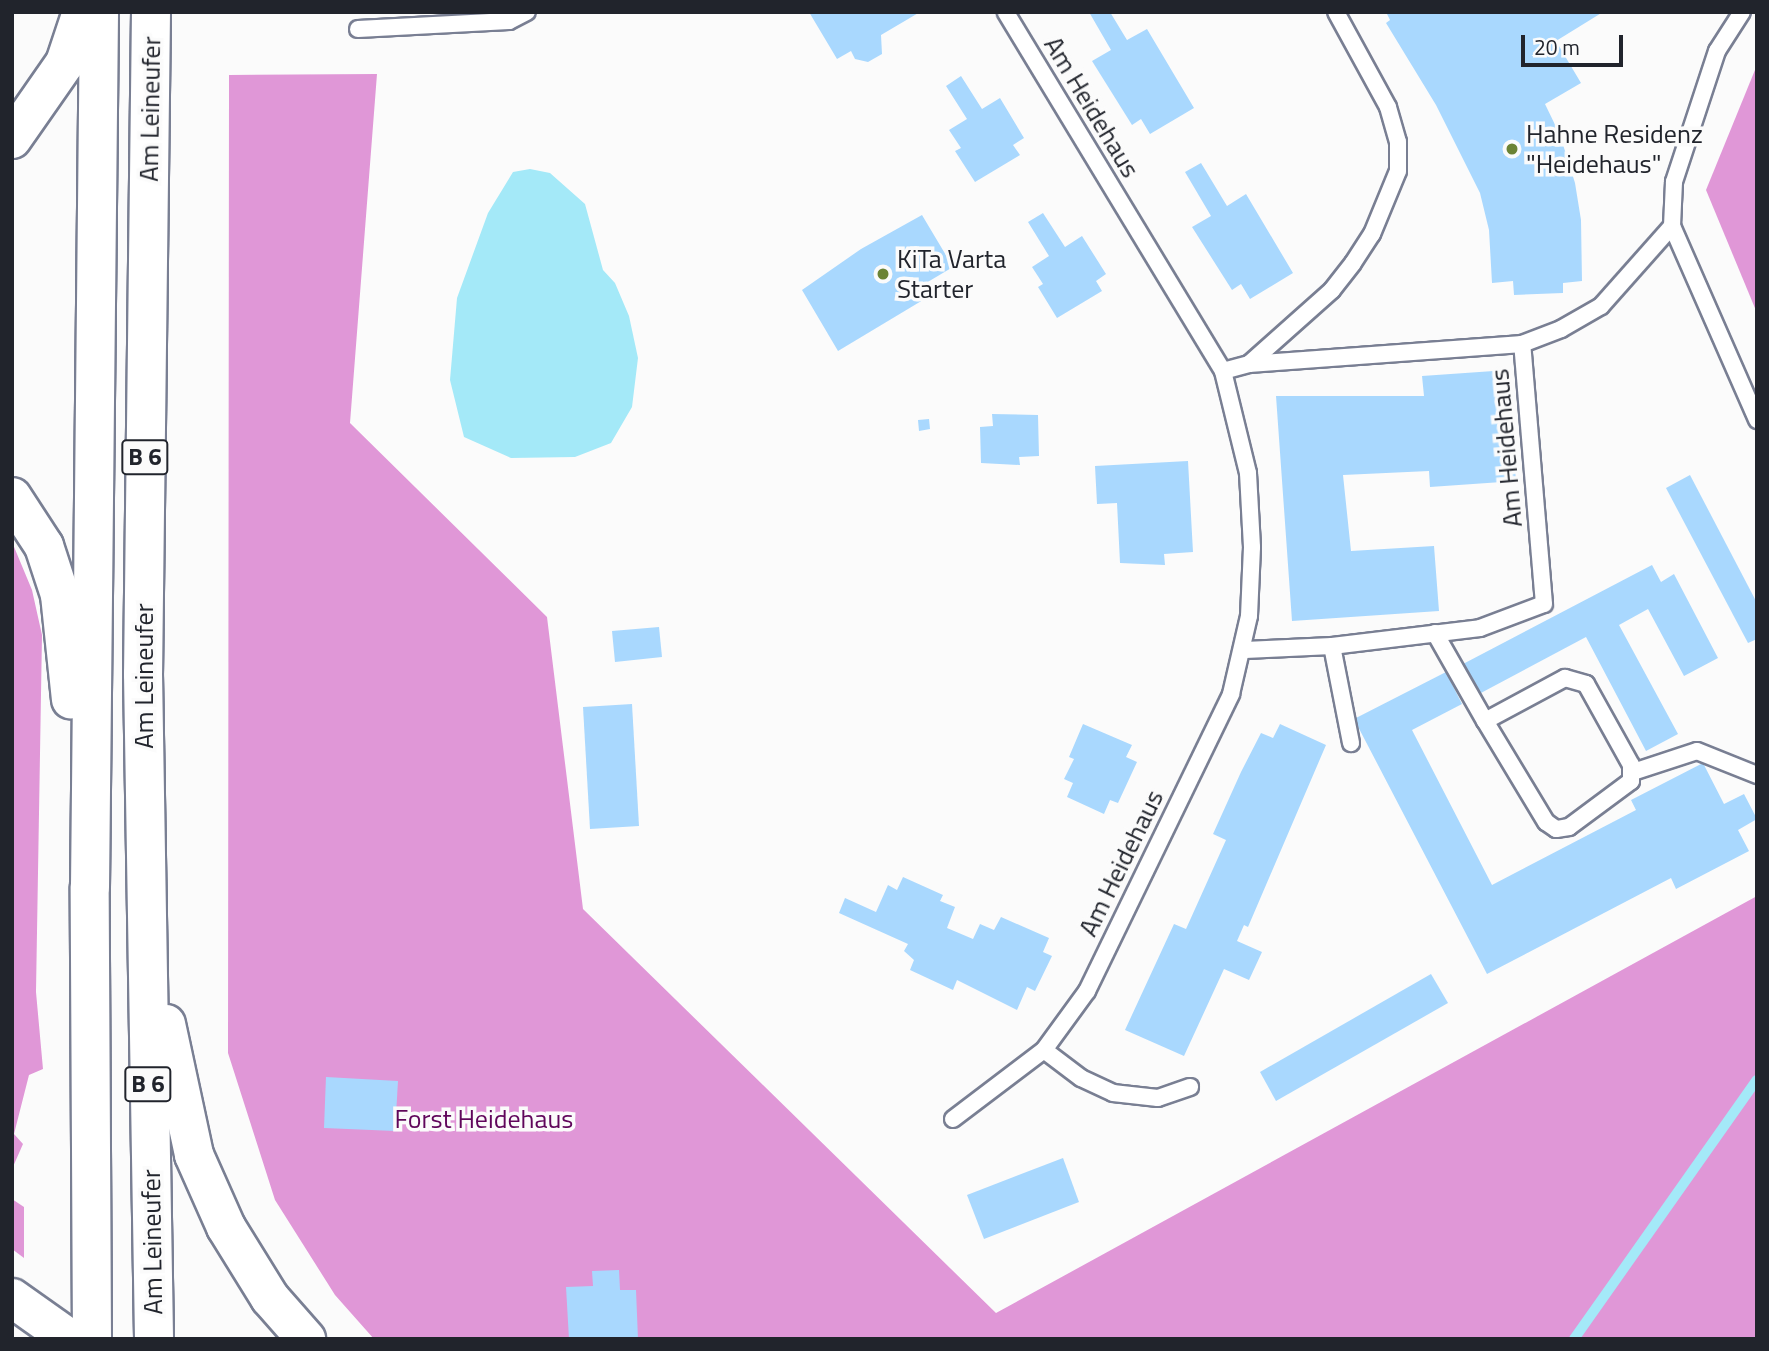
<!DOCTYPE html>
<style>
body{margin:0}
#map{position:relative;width:1769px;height:1351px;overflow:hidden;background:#fbfbfb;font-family:"Titillium Web",sans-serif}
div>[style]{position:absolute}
.forest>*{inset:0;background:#e097d7}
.water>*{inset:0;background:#a4e9f8}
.stream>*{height:10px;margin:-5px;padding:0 5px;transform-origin:5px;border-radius:5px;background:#a4e9f8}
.building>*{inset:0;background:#a9d8fe}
.roads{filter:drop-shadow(2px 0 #797f93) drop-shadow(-2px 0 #797f93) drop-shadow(0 2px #797f93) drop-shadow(0 -2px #797f93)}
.lane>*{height:16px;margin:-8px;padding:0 8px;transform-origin:8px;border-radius:8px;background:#fff}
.highway>*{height:38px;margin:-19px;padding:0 19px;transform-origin:19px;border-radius:19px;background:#fff}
.dots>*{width:19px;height:19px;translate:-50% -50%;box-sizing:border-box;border:4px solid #fbfbfb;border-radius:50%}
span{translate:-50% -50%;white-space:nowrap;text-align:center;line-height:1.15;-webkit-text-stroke:7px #fbfbfb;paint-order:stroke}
.shield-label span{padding:2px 5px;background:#fbfbfb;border:2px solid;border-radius:5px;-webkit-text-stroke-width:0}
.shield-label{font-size:24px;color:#21242c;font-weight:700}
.street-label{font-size:26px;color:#21242c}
.poi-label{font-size:26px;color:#21242c}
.left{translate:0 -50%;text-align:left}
.park-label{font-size:26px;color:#60065b}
.frame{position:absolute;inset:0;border:14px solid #21242c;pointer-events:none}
.scale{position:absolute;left:1521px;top:35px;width:102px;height:32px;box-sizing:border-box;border:4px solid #21242c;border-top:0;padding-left:9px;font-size:21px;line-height:24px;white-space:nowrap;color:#21242c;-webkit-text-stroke:5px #fbfbfb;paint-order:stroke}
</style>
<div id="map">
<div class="forest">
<div style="clip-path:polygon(1757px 65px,1757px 313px,1706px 190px)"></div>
<div style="clip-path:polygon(377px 74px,350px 423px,547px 617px,583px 909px,996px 1313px,1757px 896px,1757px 1339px,374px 1339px,335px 1295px,275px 1200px,228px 1053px,229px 75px)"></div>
<div style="clip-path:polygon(12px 542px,32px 590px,42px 635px,36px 992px,43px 1069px,29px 1075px,14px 1134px,23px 1144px,12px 1169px)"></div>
<div style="clip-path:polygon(12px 1199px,24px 1207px,24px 1258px,12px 1249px)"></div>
</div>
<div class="water">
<div style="clip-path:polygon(530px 169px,550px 173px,585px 204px,603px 270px,615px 283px,629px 316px,638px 358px,632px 407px,611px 443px,575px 457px,511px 458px,464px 437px,450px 380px,457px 298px,488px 213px,513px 172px)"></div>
</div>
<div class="stream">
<div style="left:1574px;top:1339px;width:317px;rotate:-54.8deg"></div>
</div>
<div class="building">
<div style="clip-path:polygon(809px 12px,920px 12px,881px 35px,882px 54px,868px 62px,855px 59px,851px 51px,837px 59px)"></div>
<div style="clip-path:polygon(1089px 12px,1110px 12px,1127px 40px,1147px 29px,1194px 108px,1150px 134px,1141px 119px,1132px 125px,1092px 61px,1111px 50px)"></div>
<div style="clip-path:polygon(1386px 12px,1603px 12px,1556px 41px,1581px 83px,1545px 104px,1560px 135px,1575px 183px,1581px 220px,1582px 281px,1563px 283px,1563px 293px,1514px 295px,1513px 281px,1492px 283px,1489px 230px,1480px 193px,1436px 105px,1386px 23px,1390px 20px)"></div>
<div style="clip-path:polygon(961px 76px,982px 109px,1000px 98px,1024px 138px,1013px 145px,1020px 155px,975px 182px,955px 151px,961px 148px,949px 130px,967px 119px,946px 86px)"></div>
<div style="clip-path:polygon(1201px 163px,1227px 206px,1246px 194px,1293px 273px,1250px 299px,1241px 284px,1232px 290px,1192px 227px,1211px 216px,1185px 172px)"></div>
<div style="clip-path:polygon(1043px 213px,1065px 247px,1082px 236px,1106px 274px,1096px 281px,1102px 291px,1057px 318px,1038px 287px,1043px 284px,1032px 267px,1049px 256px,1028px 222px)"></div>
<div style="clip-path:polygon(922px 215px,953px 267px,926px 283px,933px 294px,838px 351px,802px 290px,861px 249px)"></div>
<div style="clip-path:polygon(1508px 370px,1516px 481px,1430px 487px,1429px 471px,1343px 475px,1351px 551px,1434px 546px,1439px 611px,1292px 621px,1276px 396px,1424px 396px,1422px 376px)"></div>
<div style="clip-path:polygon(992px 414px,1038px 415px,1039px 456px,1019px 457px,1020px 465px,981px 463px,980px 427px,993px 426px)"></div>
<div style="clip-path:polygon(929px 419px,930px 429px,919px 431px,918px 420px)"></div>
<div style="clip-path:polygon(1188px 461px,1193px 552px,1164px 554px,1165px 565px,1120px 563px,1117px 503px,1097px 504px,1095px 466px)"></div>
<div style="clip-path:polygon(1690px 475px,1757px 603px,1757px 639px,1748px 643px,1666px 488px)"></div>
<div style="clip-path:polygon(1652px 565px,1661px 582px,1674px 574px,1718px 658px,1684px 676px,1648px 609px,1619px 625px,1678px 734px,1646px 751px,1586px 637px,1479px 694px,1463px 664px)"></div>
<div style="clip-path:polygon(659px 627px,662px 657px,615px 662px,612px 631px)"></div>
<div style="clip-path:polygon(1446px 672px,1462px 704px,1412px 730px,1492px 885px,1636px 810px,1631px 800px,1703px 763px,1724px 804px,1744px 794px,1757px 819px,1738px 830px,1749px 851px,1676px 889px,1671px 878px,1487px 974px,1354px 719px)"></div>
<div style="clip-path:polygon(632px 704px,639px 826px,590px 829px,583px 707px)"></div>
<div style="clip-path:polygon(1083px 724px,1132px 745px,1126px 757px,1137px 762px,1118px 803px,1110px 800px,1104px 814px,1067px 797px,1073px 783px,1064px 779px,1074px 759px,1069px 757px)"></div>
<div style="clip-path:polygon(1280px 724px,1326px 745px,1248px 927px,1244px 925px,1237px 941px,1262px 952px,1249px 980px,1224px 969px,1184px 1056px,1125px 1030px,1174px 924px,1186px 929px,1226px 840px,1213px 834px,1241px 772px,1261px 733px,1273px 738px)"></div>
<div style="clip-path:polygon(903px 877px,943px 895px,940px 901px,955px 907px,947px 928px,973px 939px,980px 924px,994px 930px,1001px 917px,1049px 938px,1043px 952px,1052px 956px,1035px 991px,1027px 987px,1017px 1010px,957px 980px,953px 990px,910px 970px,914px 960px,904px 951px,908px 944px,839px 913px,845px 898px,876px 912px,888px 885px,897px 890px)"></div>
<div style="clip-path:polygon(1431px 974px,1448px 1003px,1276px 1101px,1260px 1072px)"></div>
<div style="clip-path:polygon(326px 1077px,398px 1081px,395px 1131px,324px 1128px)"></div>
<div style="clip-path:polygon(1063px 1158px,1079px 1202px,984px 1239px,967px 1195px)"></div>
<div style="clip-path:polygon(619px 1270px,620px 1290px,636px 1290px,638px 1339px,569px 1339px,566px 1287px,593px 1286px,592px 1271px)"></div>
</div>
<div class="roads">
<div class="lane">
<div style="left:1742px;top:12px;width:46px;rotate:122.7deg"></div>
<div style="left:1717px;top:51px;width:138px;rotate:108.2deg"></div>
<div style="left:1674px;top:182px;width:44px;rotate:92.6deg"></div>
<div style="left:1672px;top:226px;width:212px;rotate:66.3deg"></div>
<div style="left:358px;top:29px;width:151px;rotate:-3deg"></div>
<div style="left:509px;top:21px;width:20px;rotate:-27deg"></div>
<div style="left:1249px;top:364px;width:111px;rotate:-41.7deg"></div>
<div style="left:1332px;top:290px;width:34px;rotate:-52deg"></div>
<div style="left:1353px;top:263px;width:35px;rotate:-57deg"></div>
<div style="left:1372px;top:234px;width:68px;rotate:-67.6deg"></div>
<div style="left:1398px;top:171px;width:29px;rotate:-90deg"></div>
<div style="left:1398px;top:142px;width:36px;rotate:-106deg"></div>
<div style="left:1388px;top:107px;width:108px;rotate:-118.7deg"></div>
<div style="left:1223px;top:371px;width:27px;rotate:-15deg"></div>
<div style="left:1249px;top:364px;width:274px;rotate:-4.2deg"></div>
<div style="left:1522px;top:344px;width:42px;rotate:-21deg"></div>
<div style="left:1561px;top:329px;width:46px;rotate:-29.9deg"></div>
<div style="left:1601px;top:306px;width:107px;rotate:-48.4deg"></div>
<div style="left:1435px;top:633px;width:101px;rotate:60.4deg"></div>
<div style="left:1485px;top:721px;width:91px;rotate:-28.3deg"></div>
<div style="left:1565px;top:678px;width:22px;rotate:16deg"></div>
<div style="left:1586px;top:684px;width:93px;rotate:60.9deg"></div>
<div style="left:1631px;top:765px;width:16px;rotate:90deg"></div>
<div style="left:1631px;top:781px;width:77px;rotate:143.4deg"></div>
<div style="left:1569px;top:827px;width:13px;rotate:171deg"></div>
<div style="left:1556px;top:829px;width:12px;rotate:-145deg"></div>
<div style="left:1546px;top:822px;width:118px;rotate:-121.1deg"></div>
<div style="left:1332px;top:646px;width:99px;rotate:78.9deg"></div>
<div style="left:1245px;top:650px;width:87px;rotate:-2.6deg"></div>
<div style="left:1332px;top:646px;width:149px;rotate:-6.9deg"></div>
<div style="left:1480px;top:628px;width:68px;rotate:-20.6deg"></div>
<div style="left:1544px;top:604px;width:261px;rotate:-94.8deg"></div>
<div style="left:1633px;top:772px;width:67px;rotate:-18.2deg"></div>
<div style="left:1697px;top:751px;width:65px;rotate:21.8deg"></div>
<div style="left:1044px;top:1050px;width:46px;rotate:37.1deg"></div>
<div style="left:1081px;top:1078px;width:35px;rotate:25deg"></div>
<div style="left:1113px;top:1093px;width:45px;rotate:6.3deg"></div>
<div style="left:1158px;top:1098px;width:34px;rotate:-19deg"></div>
<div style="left:953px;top:1119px;width:114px;rotate:-37.2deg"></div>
<div style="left:1044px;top:1050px;width:73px;rotate:-53.9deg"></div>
<div style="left:1087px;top:991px;width:330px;rotate:-64.1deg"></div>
<div style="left:1231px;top:694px;width:80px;rotate:-77deg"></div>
<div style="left:1249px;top:616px;width:69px;rotate:-87.5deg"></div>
<div style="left:1252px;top:547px;width:74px;rotate:-93.1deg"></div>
<div style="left:1248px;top:473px;width:105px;rotate:-103.8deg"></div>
<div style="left:1223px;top:371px;width:419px;rotate:-121.2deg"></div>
</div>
<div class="highway">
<div style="left:151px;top:12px;width:662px;rotate:90.69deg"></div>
<div style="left:143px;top:674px;width:665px;rotate:89.05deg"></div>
<div style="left:12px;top:139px;width:93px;rotate:-55.1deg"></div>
<div style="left:65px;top:63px;width:54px;rotate:-71.6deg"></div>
<div style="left:12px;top:497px;width:59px;rotate:56.9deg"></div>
<div style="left:44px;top:546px;width:52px;rotate:71.9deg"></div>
<div style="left:60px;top:595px;width:105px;rotate:84deg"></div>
<div style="left:166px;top:1024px;width:134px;rotate:77.9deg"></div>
<div style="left:194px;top:1155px;width:79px;rotate:66deg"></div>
<div style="left:226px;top:1227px;width:84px;rotate:58.2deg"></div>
<div style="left:270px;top:1298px;width:55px;rotate:48.7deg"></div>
<div style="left:12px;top:1298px;width:71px;rotate:35.3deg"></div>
<div style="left:92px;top:1339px;width:452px;rotate:-90.3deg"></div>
<div style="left:90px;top:887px;width:875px;rotate:-89.41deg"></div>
</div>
</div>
<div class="dots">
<div style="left:1512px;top:149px;background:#6b8335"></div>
<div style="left:883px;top:274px;background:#6b8335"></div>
</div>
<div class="shield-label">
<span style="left:145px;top:457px">B 6</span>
<span style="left:148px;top:1084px">B 6</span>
</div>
<div class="street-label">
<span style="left:1092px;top:107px;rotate:59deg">Am Heidehaus</span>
<span style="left:150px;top:109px;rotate:-89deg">Am Leineufer</span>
<span style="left:1506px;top:448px;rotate:-95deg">Am Heidehaus</span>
<span style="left:144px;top:676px;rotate:-90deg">Am Leineufer</span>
<span style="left:1121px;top:863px;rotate:-64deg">Am Heidehaus</span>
<span style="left:152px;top:1242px;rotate:-91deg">Am Leineufer</span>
</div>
<div class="poi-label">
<span class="left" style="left:1526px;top:149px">Hahne Residenz<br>"Heidehaus"</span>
<span class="left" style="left:897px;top:274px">KiTa Varta<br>Starter</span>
</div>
<div class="park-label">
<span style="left:484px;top:1119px">Forst Heidehaus</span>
</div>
<div class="frame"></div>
<div class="scale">20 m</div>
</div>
